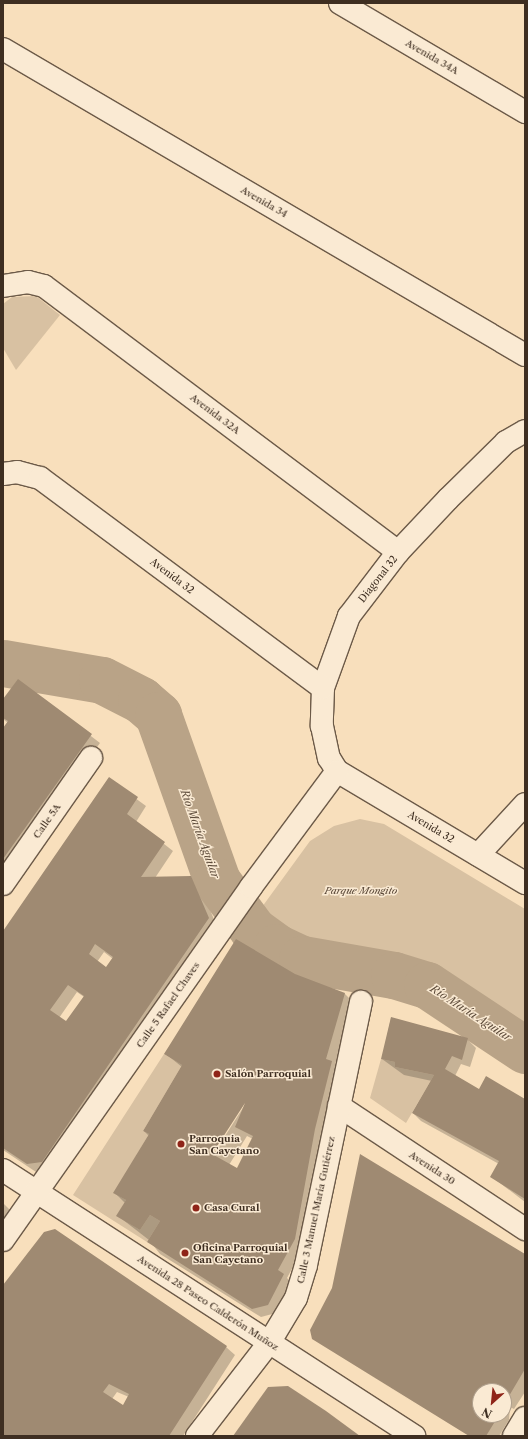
<!DOCTYPE html>
<meta charset="utf-8">
<style>
body{margin:0}
#map{position:relative;width:528px;height:1439px;overflow:hidden;background:#f8dfbc;font-family:"Libre Caslon Text",serif}
div>[style]{position:absolute}
.green>*{inset:0;background:#d8c1a2}
.shadow>*{inset:0;background:#0003}
.river>*{height:47px;margin:-23.5px;padding:0 23.5px;transform-origin:23.5px;border-radius:23.5px;background:#b9a387}
.building>*{inset:0;background:#9f8a72}
.roads{filter:drop-shadow(1px 0 #6c5a48) drop-shadow(-1px 0 #6c5a48) drop-shadow(0 1px #6c5a48) drop-shadow(0 -1px #6c5a48)}
.minor>*{height:22px;margin:-11px;padding:0 11px;transform-origin:11px;border-radius:11px;background:#faead3}
.dots>*{width:11px;height:11px;translate:-50% -50%;box-sizing:border-box;border:2px solid #faead3;border-radius:50%}
span{translate:-50% -50%;white-space:nowrap;text-align:center;line-height:1.15;-webkit-text-stroke:3px #faead3;paint-order:stroke}
.street-label{font-size:10px;color:#3e2e21}
.park-label{font-size:10px;color:#5d4b3b;font-style:italic}
.poi-label{font-size:10px;color:#3e2e21;font-weight:700}
.left{translate:0 -50%;text-align:left}
.water-label{font-size:11px;color:#5d4b3a;font-style:italic}
.frame{position:absolute;inset:0;border:4px solid #3e2e21;pointer-events:none}
.north{position:absolute;left:472px;top:1383px;width:40px;height:40px;box-sizing:border-box;background:#faead3;border:1px solid #af9f8c;border-radius:50%;rotate:207deg;font-size:11px;font-weight:700;line-height:16px;text-align:center;color:#3e2e21}
.north::after{content:'';display:block;margin:auto;width:14px;height:18px;background:#8f2418;clip-path:polygon(50% 0,100% 100%,50% 72%,0 100%)}
</style>
<div id="map">
<div class="green">
<div style="clip-path:polygon(36px 296px,60px 315px,16px 370px,3px 348px,3px 304px,12px 297px)"></div>
<div style="clip-path:polygon(360px 819px,384px 824px,525px 909px,525px 1036px,429px 976px,392px 965px,304px 949px,254px 918px,310px 841px,334px 826px)"></div>
<div style="clip-path:polygon(164px 1054px,182px 1065px,143px 1131px,149px 1134px,114px 1193px,126px 1200px,117px 1216px,140px 1230px,150px 1215px,160px 1221px,147px 1242px,73px 1195px)"></div>
<div style="clip-path:polygon(381px 1059px,395px 1062px,395px 1067px,434px 1075px,406px 1123px,370px 1098px)"></div>
</div>
<div class="shadow">
<div style="clip-path:polygon(18px 680px,100px 743px,3px 879px,3px 730px,8px 723px,3px 719px,3px 701px)"></div>
<div style="clip-path:polygon(evenodd,109px 779px,146px 806px,136px 822px,173px 851px,155px 878px,191px 877px,200px 885px,217px 927px,50px 1170px,36px 1172px,3px 1150px,3px 936px,109px 779px,104px 952px,113px 959px,106px 968px,97px 962px,104px 952px,109px 779px,77px 992px,84px 997px,66px 1023px,59px 1018px,77px 992px)"></div>
<div style="clip-path:polygon(evenodd,295px 975px,345px 994px,353px 1002px,335px 1065px,340px 1070px,303px 1248px,287px 1278px,292px 1283px,276px 1313px,261px 1317px,160px 1254px,149px 1240px,118px 1216px,125px 1203px,115px 1193px,149px 1136px,144px 1131px,182px 1067px,166px 1054px,295px 975px,244px 1102px,246px 1103px,204px 1169px,202px 1168px,244px 1102px,295px 975px,247px 1136px,253px 1139px,241px 1171px,229px 1165px,247px 1136px)"></div>
<div style="clip-path:polygon(391px 1018px,467px 1039px,476px 1048px,470px 1067px,461px 1064px,455px 1076px,479px 1090px,525px 1100px,525px 1202px,492px 1177px,499px 1164px,421px 1121px,413px 1113px,432px 1081px,404px 1075px,382px 1059px)"></div>
<div style="clip-path:polygon(3px 1203px,16px 1216px,3px 1234px)"></div>
<div style="clip-path:polygon(evenodd,525px 1257px,525px 1392px,514px 1409px,510px 1407px,509px 1420px,499px 1436px,471px 1436px,319px 1342px,465px 1436px,313px 1338px,525px 1257px,480px 1391px,504px 1391px,504px 1415px,480px 1415px,480px 1391px)"></div>
<div style="clip-path:polygon(evenodd,3px 1291px,226px 1347px,235px 1355px,183px 1436px,3px 1436px,3px 1291px,117px 1392px,129px 1397px,124px 1407px,112px 1399px,117px 1392px)"></div>
</div>
<div class="river">
<div style="left:3px;top:663px;width:100px;rotate:9.7deg"></div>
<div style="left:102px;top:680px;width:44px;rotate:27.1deg"></div>
<div style="left:141px;top:700px;width:23px;rotate:41deg"></div>
<div style="left:158px;top:715px;width:176px;rotate:70.4deg"></div>
<div style="left:217px;top:881px;width:61px;rotate:53.7deg"></div>
<div style="left:253px;top:930px;width:29px;rotate:36deg"></div>
<div style="left:276px;top:947px;width:29px;rotate:25deg"></div>
<div style="left:302px;top:959px;width:93px;rotate:9.9deg"></div>
<div style="left:394px;top:975px;width:34px;rotate:17deg"></div>
<div style="left:427px;top:985px;width:118px;rotate:33.6deg"></div>
</div>
<div class="building">
<div style="clip-path:polygon(18px 679px,92px 734px,3px 859px,3px 728px,8px 721px,3px 718px,3px 699px)"></div>
<div style="clip-path:polygon(evenodd,109px 777px,138px 797px,127px 814px,165px 842px,141px 877px,191px 876px,209px 918px,42px 1162px,27px 1164px,3px 1148px,3px 931px,109px 777px,95px 944px,113px 957px,106px 967px,89px 954px,95px 944px,109px 777px,68px 985px,84px 996px,66px 1021px,50px 1010px,68px 985px)"></div>
<div style="clip-path:polygon(evenodd,236px 939px,295px 974px,345px 993px,326px 1059px,332px 1061px,315px 1129px,295px 1239px,278px 1270px,284px 1274px,268px 1305px,252px 1309px,147px 1242px,160px 1221px,150px 1215px,140px 1230px,116px 1216px,126px 1200px,113px 1193px,149px 1134px,143px 1131px,182px 1065px,164px 1054px,236px 939px,245px 1103px,235px 1127px,253px 1136px,237px 1168px,212px 1154px,245px 1103px)"></div>
<div style="clip-path:polygon(391px 1017px,468px 1038px,462px 1060px,452px 1056px,445px 1069px,479px 1089px,486px 1076px,525px 1099px,525px 1199px,490px 1177px,499px 1161px,412px 1113px,434px 1075px,395px 1067px,395px 1062px,381px 1059px)"></div>
<div style="clip-path:polygon(360px 1154px,525px 1254px,525px 1369px,506px 1401px,504px 1391px,480px 1391px,480px 1415px,499px 1415px,486px 1436px,469px 1436px,312px 1339px,310px 1330px,332px 1288px)"></div>
<div style="clip-path:polygon(evenodd,55px 1229px,227px 1346px,169px 1436px,3px 1436px,3px 1285px,44px 1232px,55px 1229px,109px 1384px,129px 1394px,123px 1405px,103px 1392px,109px 1384px)"></div>
<div style="clip-path:polygon(288px 1386px,326px 1411px,360px 1436px,233px 1436px,268px 1387px)"></div>
</div>
<div class="roads">
<div class="minor">
<div style="left:340px;top:3px;width:215px;rotate:30.5deg"></div>
<div style="left:3px;top:49px;width:605px;rotate:30.38deg"></div>
<div style="left:3px;top:286px;width:25px;rotate:-9deg"></div>
<div style="left:28px;top:282px;width:16px;rotate:14deg"></div>
<div style="left:44px;top:286px;width:443px;rotate:36.9deg"></div>
<div style="left:525px;top:431px;width:22px;rotate:150deg"></div>
<div style="left:506px;top:442px;width:81px;rotate:135.5deg"></div>
<div style="left:448px;top:499px;width:73px;rotate:133.3deg"></div>
<div style="left:398px;top:552px;width:81px;rotate:127.4deg"></div>
<div style="left:349px;top:616px;width:77px;rotate:109.9deg"></div>
<div style="left:323px;top:688px;width:38px;rotate:92deg"></div>
<div style="left:322px;top:726px;width:33px;rotate:78deg"></div>
<div style="left:329px;top:758px;width:15px;rotate:58deg"></div>
<div style="left:337px;top:771px;width:219px;rotate:30.8deg"></div>
<div style="left:3px;top:474px;width:14px;rotate:-8deg"></div>
<div style="left:17px;top:472px;width:24px;rotate:15deg"></div>
<div style="left:40px;top:478px;width:352px;rotate:36.6deg"></div>
<div style="left:478px;top:855px;width:69px;rotate:-47.3deg"></div>
<div style="left:3px;top:884px;width:154px;rotate:-55.1deg"></div>
<div style="left:339px;top:1106px;width:223px;rotate:33.5deg"></div>
<div style="left:3px;top:1170px;width:490px;rotate:32.9deg"></div>
<div style="left:3px;top:1240px;width:431px;rotate:-54.9deg"></div>
<div style="left:251px;top:887px;width:144px;rotate:-53.4deg"></div>
<div style="left:197px;top:1436px;width:118px;rotate:-52.3deg"></div>
<div style="left:269px;top:1343px;width:52px;rotate:-59deg"></div>
<div style="left:296px;top:1298px;width:34px;rotate:-73deg"></div>
<div style="left:306px;top:1265px;width:269px;rotate:-78.2deg"></div>
<div style="left:514px;top:1436px;width:21px;rotate:-59deg"></div>
</div>
</div>
<div class="dots">
<div style="left:217px;top:1074px;background:#8f2418"></div>
<div style="left:181px;top:1144px;background:#8f2418"></div>
<div style="left:196px;top:1208px;background:#8f2418"></div>
<div style="left:185px;top:1253px;background:#8f2418"></div>
</div>
<div class="street-label">
<span style="left:432px;top:57px;rotate:30deg">Avenida 34A</span>
<span style="left:264px;top:202px;rotate:30deg">Avenida 34</span>
<span style="left:215px;top:414px;rotate:37deg">Avenida 32A</span>
<span style="left:172px;top:576px;rotate:37deg">Avenida 32</span>
<span style="left:378px;top:579px;rotate:-52deg">Diagonal 32</span>
<span style="left:47px;top:821px;rotate:-55deg">Calle 5A</span>
<span style="left:431px;top:827px;rotate:31deg">Avenida 32</span>
<span style="left:168px;top:1005px;rotate:-55deg">Calle 5 Rafael Chaves</span>
<span style="left:432px;top:1168px;rotate:33deg">Avenida 30</span>
<span style="left:316px;top:1210px;rotate:-78deg">Calle 3 Manuel María Gutiérrez</span>
<span style="left:208px;top:1303px;rotate:33deg">Avenida 28 Paseo Calderón Muñoz</span>
</div>
<div class="park-label">
<span style="left:361px;top:891px">Parque Mongito</span>
</div>
<div class="poi-label">
<span class="left" style="left:225px;top:1074px">Salón Parroquial</span>
<span class="left" style="left:189px;top:1144px">Parroquia<br>San Cayetano</span>
<span class="left" style="left:204px;top:1208px">Casa Cural</span>
<span class="left" style="left:193px;top:1253px">Oficina Parroquial<br>San Cayetano</span>
</div>
<div class="water-label">
<span style="left:200px;top:834px;rotate:70deg">Río María Aguilar</span>
<span style="left:471px;top:1013px;rotate:33deg">Río María Aguilar</span>
</div>
<div class="frame"></div>
<div class="north">N</div>
</div>
